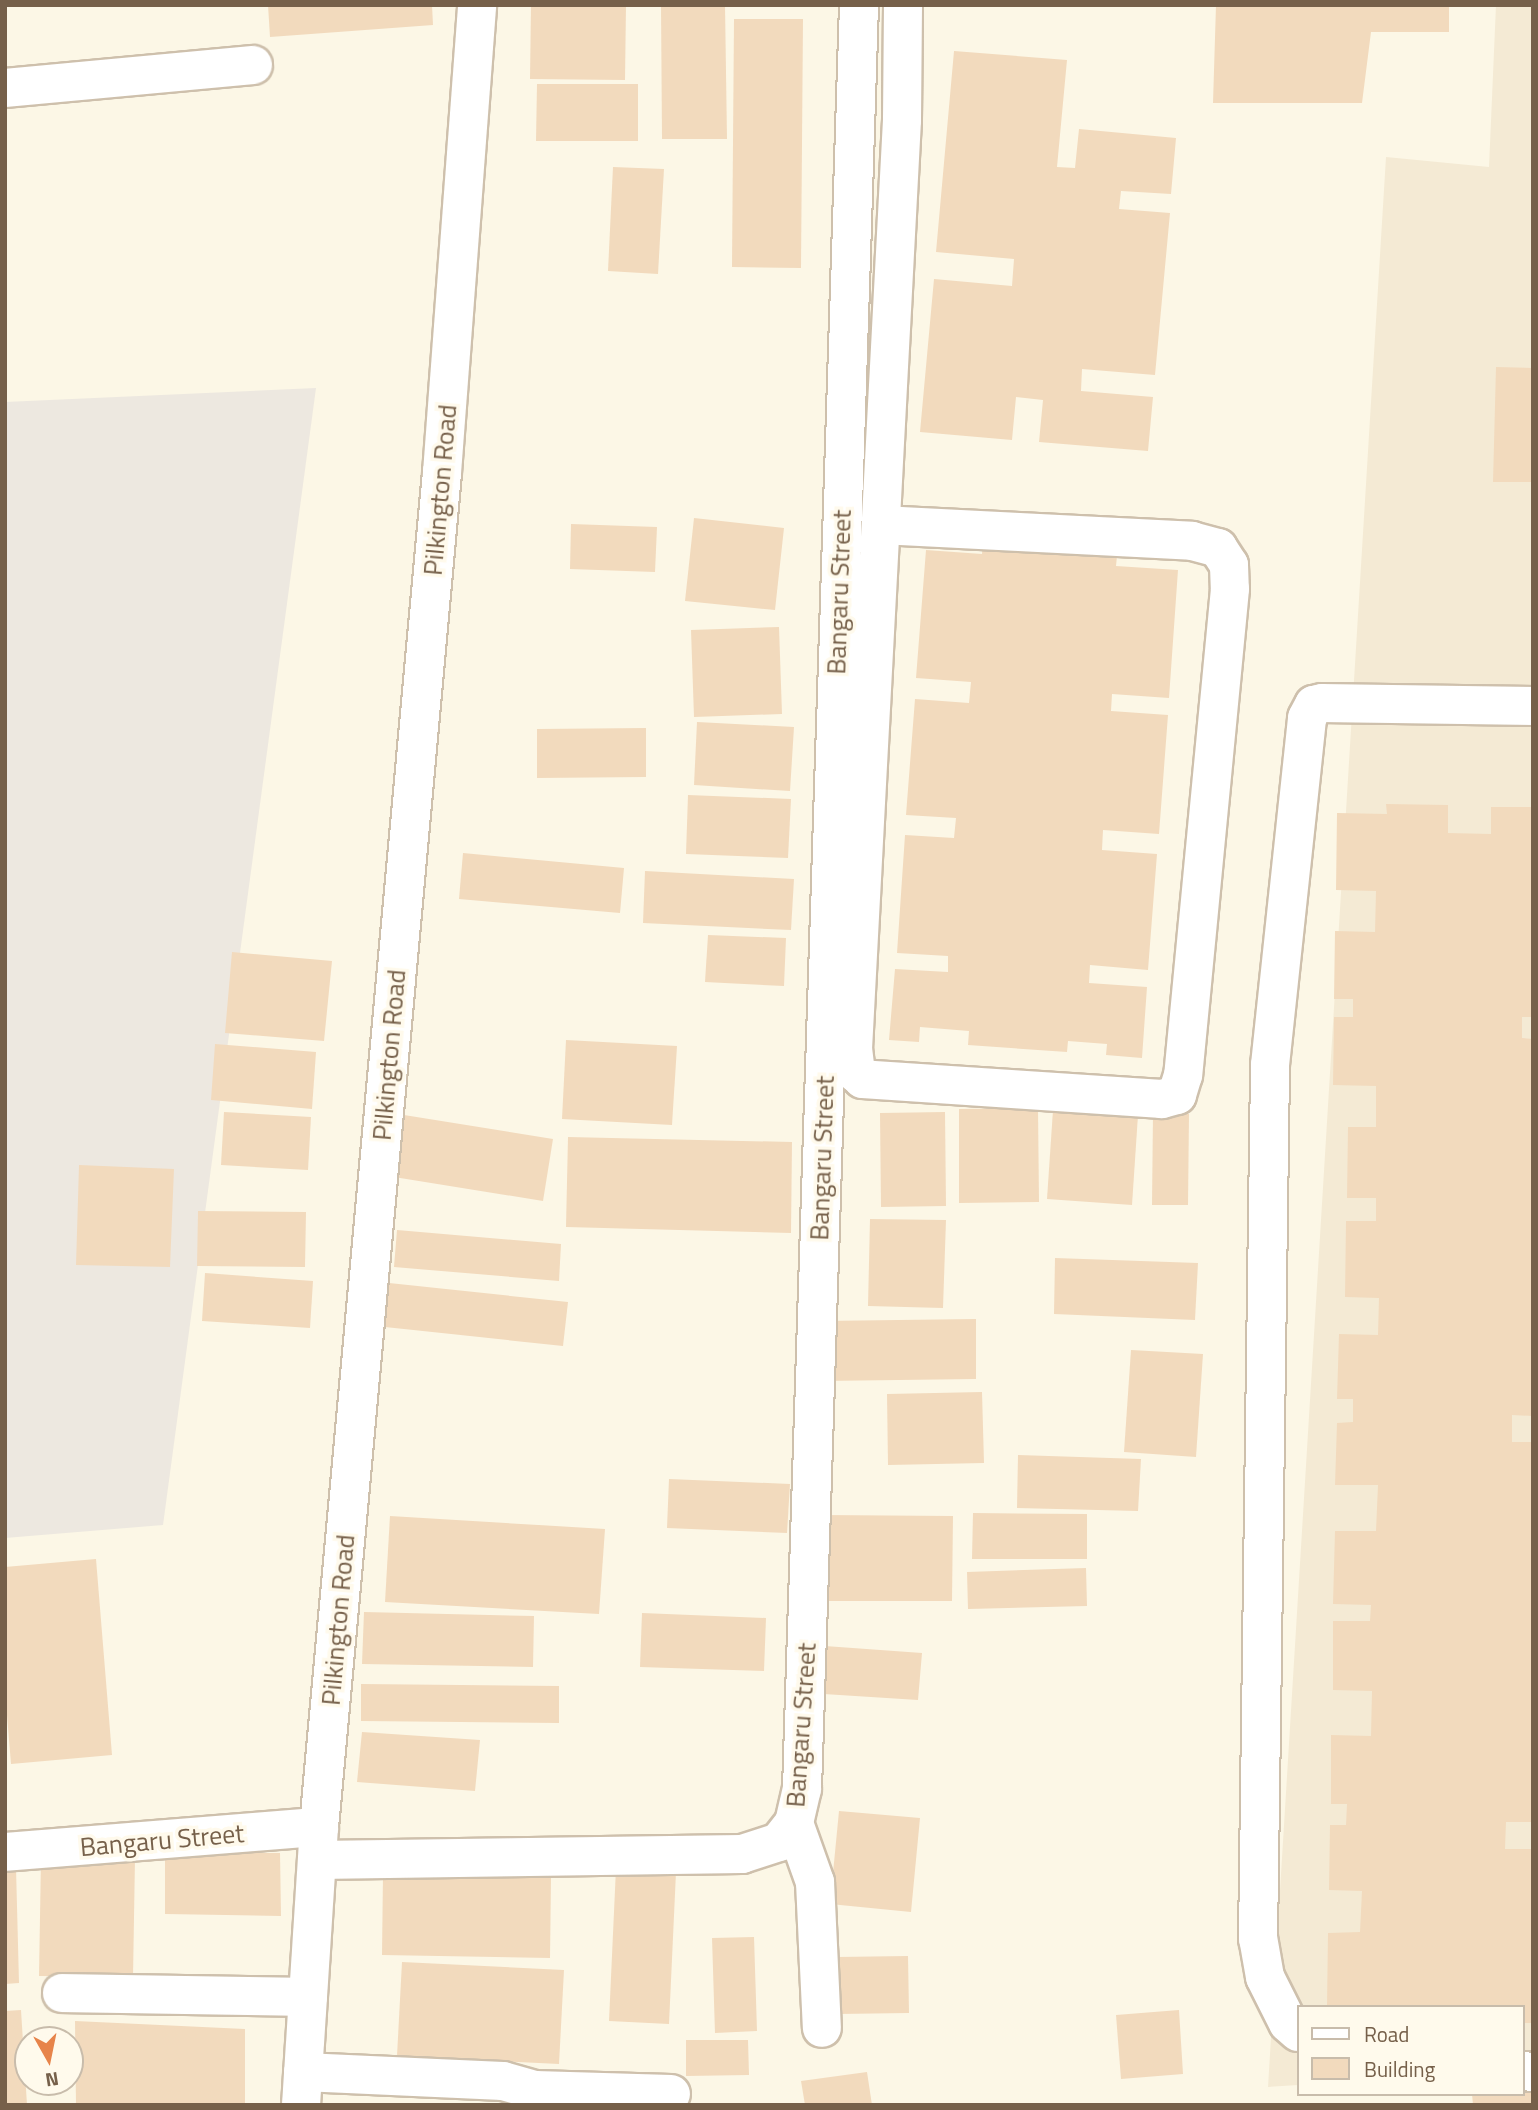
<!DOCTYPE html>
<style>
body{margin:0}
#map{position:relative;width:1538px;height:2110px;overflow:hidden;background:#fcf7e6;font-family:"Titillium Web",sans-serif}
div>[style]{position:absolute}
.residential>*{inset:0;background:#f4ead4}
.industrial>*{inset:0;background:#ede8e0}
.building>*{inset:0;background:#f2dabd}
.roads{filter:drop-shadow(2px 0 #cec0ac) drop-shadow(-2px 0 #cec0ac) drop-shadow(0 2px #cec0ac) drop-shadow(0 -2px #cec0ac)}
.minor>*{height:38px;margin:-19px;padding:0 19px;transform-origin:19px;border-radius:19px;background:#fff}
span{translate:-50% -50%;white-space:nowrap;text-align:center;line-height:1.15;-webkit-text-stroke:7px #fffaec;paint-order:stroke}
.street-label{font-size:26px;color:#76604a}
.frame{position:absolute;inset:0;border:7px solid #76604a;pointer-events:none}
.legend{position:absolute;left:1297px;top:2005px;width:228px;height:91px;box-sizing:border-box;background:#fffaec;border:2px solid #c8bcab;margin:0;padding:9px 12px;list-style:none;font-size:21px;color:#76604a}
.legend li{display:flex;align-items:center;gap:14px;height:35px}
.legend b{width:35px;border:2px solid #c8bcab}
.north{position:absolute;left:14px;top:2026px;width:70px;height:70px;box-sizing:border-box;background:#fffaec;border:2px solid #c8bcab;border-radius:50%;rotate:171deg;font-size:19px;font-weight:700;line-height:28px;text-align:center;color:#76604a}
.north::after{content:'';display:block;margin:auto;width:24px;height:32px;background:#e7844a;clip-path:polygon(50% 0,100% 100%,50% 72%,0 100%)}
</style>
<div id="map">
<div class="residential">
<div style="clip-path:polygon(1496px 5px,1533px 5px,1533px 2067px,1522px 2068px,1522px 2007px,1298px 2007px,1298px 2085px,1268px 2087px,1386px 157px,1489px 167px)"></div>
</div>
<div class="industrial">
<div style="clip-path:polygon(316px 388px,163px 1525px,5px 1538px,5px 402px)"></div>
</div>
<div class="building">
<div style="clip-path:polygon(268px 5px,432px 5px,433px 25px,270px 37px)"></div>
<div style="clip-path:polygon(531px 5px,626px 5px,625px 80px,530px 79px)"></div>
<div style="clip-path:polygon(661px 5px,725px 5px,727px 139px,662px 139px)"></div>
<div style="clip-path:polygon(1216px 5px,1449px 5px,1449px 32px,1371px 32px,1362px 103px,1213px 103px)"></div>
<div style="clip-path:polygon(734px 19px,803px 19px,801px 268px,732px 267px)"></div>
<div style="clip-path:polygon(954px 51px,1067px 60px,1057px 167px,1075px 168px,1079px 129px,1176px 138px,1171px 194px,1121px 191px,1119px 209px,1170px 213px,1155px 375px,1082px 369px,1081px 391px,1153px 397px,1148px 451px,1039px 442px,1043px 400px,1016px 397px,1012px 440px,920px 432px,934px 279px,1012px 286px,1014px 259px,936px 252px)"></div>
<div style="clip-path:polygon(537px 84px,638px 84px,638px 141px,536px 141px)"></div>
<div style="clip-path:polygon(613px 167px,664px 169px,658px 274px,608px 271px)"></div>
<div style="clip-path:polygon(1496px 367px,1533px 368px,1533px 482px,1493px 482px)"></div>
<div style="clip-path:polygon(694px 518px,784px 528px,775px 610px,685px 601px)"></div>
<div style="clip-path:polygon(571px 524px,657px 527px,655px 572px,570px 569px)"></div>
<div style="clip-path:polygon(983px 537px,1118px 546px,1116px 566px,1178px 570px,1169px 698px,1112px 694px,1111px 711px,1168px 715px,1159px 834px,1103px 830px,1102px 850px,1157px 854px,1148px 970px,1090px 965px,1089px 983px,1147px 987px,1142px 1058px,1106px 1055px,1107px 1044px,1068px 1041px,1067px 1052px,968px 1045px,969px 1031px,920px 1027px,919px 1042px,889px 1040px,895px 969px,948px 972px,948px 956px,897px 953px,905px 835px,954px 838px,956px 818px,906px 815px,915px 699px,969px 703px,971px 682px,916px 678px,926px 550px,982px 554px)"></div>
<div style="clip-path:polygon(779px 627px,782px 714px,694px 717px,691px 630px)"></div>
<div style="clip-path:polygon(697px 722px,794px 727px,790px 791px,694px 785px)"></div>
<div style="clip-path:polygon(646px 728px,646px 777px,537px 778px,537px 729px)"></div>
<div style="clip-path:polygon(688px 795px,791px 799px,788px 858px,686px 854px)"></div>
<div style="clip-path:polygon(1386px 804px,1448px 805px,1448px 833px,1491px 834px,1491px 807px,1533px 807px,1533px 1017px,1522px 1017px,1522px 1038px,1533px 1039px,1533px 1416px,1512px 1415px,1512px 1442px,1533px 1442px,1533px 1797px,1532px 1822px,1506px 1822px,1505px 1849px,1533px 1849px,1533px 2023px,1522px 2023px,1522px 2007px,1327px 2006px,1328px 1933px,1360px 1932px,1362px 1891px,1329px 1890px,1330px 1825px,1346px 1825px,1347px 1804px,1331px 1804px,1331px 1735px,1371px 1736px,1372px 1691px,1333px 1690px,1333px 1621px,1370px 1621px,1371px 1605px,1333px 1604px,1335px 1531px,1376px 1531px,1378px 1485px,1335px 1485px,1337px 1423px,1353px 1422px,1353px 1399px,1337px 1399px,1339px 1334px,1378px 1335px,1379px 1298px,1345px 1297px,1346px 1221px,1376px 1221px,1376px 1198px,1347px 1198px,1348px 1127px,1376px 1127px,1376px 1086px,1333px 1085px,1334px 1017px,1353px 1017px,1353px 999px,1334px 999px,1335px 931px,1375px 932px,1376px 891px,1336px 890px,1337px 813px,1387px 814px)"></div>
<div style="clip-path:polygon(463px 853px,624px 868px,620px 913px,459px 899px)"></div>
<div style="clip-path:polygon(645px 871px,794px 879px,791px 930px,643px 923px)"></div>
<div style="clip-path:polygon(708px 935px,786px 938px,784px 986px,705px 982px)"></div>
<div style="clip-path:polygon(232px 952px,332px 961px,324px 1041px,225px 1033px)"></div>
<div style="clip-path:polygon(566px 1040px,677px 1046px,672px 1125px,562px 1119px)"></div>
<div style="clip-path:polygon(215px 1044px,316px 1052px,312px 1109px,211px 1100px)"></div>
<div style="clip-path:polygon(1038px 1108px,1039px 1202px,959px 1203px,959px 1109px)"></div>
<div style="clip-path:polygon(1053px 1110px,1138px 1115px,1132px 1205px,1047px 1199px)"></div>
<div style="clip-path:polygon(224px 1112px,311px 1117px,308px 1170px,221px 1165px)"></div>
<div style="clip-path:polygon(945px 1112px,946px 1206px,881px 1207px,880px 1113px)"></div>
<div style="clip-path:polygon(1153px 1113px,1189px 1114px,1188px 1205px,1152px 1205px)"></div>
<div style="clip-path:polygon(404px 1115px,553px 1139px,543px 1201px,394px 1177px)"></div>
<div style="clip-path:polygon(568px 1137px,792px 1142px,791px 1233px,566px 1227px)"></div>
<div style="clip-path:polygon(79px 1165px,174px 1169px,170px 1267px,76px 1265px)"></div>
<div style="clip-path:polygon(198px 1211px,306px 1212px,305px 1267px,197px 1266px)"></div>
<div style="clip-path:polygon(870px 1219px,946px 1220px,943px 1308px,868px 1306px)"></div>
<div style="clip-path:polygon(397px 1230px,561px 1244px,559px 1281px,394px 1267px)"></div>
<div style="clip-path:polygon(1055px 1258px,1198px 1263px,1195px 1320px,1054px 1314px)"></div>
<div style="clip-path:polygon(205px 1273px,313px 1281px,310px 1328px,202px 1321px)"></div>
<div style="clip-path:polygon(389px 1283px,568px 1302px,563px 1346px,385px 1327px)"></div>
<div style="clip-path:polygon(976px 1319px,976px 1379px,821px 1381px,821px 1321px)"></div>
<div style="clip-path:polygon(1131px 1350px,1203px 1354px,1196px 1457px,1124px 1452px)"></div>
<div style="clip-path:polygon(982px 1392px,984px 1463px,888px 1465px,887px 1394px)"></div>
<div style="clip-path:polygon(1018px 1455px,1141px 1459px,1138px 1511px,1017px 1508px)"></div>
<div style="clip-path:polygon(669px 1479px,790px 1484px,787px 1533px,667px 1528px)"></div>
<div style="clip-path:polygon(973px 1513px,1087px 1514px,1087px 1559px,972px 1559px)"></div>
<div style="clip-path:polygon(822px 1515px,953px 1516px,952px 1601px,822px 1601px)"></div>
<div style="clip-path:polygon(390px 1516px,605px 1529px,599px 1614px,385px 1602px)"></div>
<div style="clip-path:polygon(96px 1559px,112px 1755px,11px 1764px,5px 1691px,5px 1567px)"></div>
<div style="clip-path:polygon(1086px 1568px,1087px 1606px,968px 1609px,967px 1572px)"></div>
<div style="clip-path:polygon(364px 1612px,534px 1616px,533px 1667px,362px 1664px)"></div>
<div style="clip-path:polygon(642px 1613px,766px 1618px,764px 1671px,640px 1667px)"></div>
<div style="clip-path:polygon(811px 1645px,922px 1653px,918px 1700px,808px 1693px)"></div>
<div style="clip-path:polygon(361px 1684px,559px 1686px,559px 1723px,361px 1721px)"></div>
<div style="clip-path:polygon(362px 1732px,480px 1740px,475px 1791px,357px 1782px)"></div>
<div style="clip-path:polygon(839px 1811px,920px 1818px,911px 1912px,830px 1904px)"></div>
<div style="clip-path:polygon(165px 1853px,280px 1853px,281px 1916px,165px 1914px)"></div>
<div style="clip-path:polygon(41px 1858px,135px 1858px,133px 1977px,39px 1976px)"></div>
<div style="clip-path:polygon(5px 1868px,16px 1868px,19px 1983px,5px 1984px)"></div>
<div style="clip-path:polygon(616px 1868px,676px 1872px,669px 2024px,609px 2021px)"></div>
<div style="clip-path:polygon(383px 1874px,551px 1877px,550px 1958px,382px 1955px)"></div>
<div style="clip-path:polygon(754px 1937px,757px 2031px,715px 2033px,712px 1938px)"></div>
<div style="clip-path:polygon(908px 1956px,909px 2013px,838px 2014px,837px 1957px)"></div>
<div style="clip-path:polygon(402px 1962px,564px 1970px,559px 2064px,397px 2056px)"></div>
<div style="clip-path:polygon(21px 2010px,27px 2105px,5px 2105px,5px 2011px)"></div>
<div style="clip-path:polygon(1179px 2010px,1183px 2074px,1121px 2079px,1116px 2015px)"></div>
<div style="clip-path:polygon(75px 2021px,245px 2029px,245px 2105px,76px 2105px)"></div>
<div style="clip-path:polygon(686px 2040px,748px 2040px,749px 2075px,686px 2076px)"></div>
<div style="clip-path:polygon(867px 2072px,872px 2105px,805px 2105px,801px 2081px)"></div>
<div style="clip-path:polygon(1533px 2090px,1533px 2105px,1473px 2105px,1472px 2094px,1522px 2094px,1522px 2091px)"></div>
</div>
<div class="roads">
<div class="minor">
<div style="left:5px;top:88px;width:249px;rotate:-5.3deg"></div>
<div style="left:881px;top:525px;width:311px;rotate:2.9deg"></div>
<div style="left:1192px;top:541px;width:27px;rotate:15deg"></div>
<div style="left:1218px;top:548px;width:20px;rotate:57deg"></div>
<div style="left:1229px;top:565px;width:24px;rotate:88deg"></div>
<div style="left:1230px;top:589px;width:488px;rotate:95.5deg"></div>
<div style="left:1183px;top:1075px;width:21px;rotate:107deg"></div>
<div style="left:1177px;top:1095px;width:16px;rotate:165deg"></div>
<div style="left:1162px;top:1099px;width:300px;rotate:-176.2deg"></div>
<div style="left:863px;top:1079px;width:9px;rotate:-139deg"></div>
<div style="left:856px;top:1073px;width:24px;rotate:-97deg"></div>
<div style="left:853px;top:1049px;width:930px;rotate:-86.98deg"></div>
<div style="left:902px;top:120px;width:115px;rotate:-89.5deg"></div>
<div style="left:794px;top:1823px;width:63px;rotate:70.4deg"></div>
<div style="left:815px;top:1882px;width:146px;rotate:87.3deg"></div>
<div style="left:5px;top:1852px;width:315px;rotate:-4.6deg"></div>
<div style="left:317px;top:1860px;width:425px;rotate:-0.8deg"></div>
<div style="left:742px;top:1854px;width:39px;rotate:-18deg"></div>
<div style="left:779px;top:1842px;width:24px;rotate:-52deg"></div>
<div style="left:794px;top:1823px;width:35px;rotate:-77deg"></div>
<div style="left:802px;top:1789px;width:1785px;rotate:-88.17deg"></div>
<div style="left:62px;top:1993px;width:246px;rotate:0.9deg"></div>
<div style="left:1298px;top:2032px;width:13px;rotate:-138deg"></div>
<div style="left:1288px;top:2023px;width:51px;rotate:-116.6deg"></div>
<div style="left:1265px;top:1977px;width:39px;rotate:-100deg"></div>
<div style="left:1258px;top:1939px;width:874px;rotate:-89.21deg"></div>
<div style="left:1270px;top:1065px;width:349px;rotate:-83.9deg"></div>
<div style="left:1307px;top:718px;width:15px;rotate:-62deg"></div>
<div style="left:1314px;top:705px;width:8px;rotate:-14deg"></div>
<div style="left:1322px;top:703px;width:211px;rotate:0.8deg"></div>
<div style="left:1522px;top:2071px;width:11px;rotate:5deg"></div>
<div style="left:303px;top:2072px;width:200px;rotate:2.6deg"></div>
<div style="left:503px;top:2081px;width:33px;rotate:16deg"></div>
<div style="left:535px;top:2090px;width:136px;rotate:1.7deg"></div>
<div style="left:301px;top:2105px;width:279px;rotate:-86.3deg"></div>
<div style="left:319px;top:1827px;width:1360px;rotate:-84.81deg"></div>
<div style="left:442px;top:473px;width:469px;rotate:-85.7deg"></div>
</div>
</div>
<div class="street-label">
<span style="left:440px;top:490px;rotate:-85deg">Pilkington Road</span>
<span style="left:839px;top:592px;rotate:-88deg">Bangaru Street</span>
<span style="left:389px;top:1055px;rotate:-85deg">Pilkington Road</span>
<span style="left:822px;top:1158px;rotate:-88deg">Bangaru Street</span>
<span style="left:338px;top:1620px;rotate:-85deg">Pilkington Road</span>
<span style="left:801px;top:1725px;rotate:-86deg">Bangaru Street</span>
<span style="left:162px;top:1840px;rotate:-5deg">Bangaru Street</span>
</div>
<div class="frame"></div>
<ul class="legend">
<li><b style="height:9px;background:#fff"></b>Road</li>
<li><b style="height:19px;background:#f2dabd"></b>Building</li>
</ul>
<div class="north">N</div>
</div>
